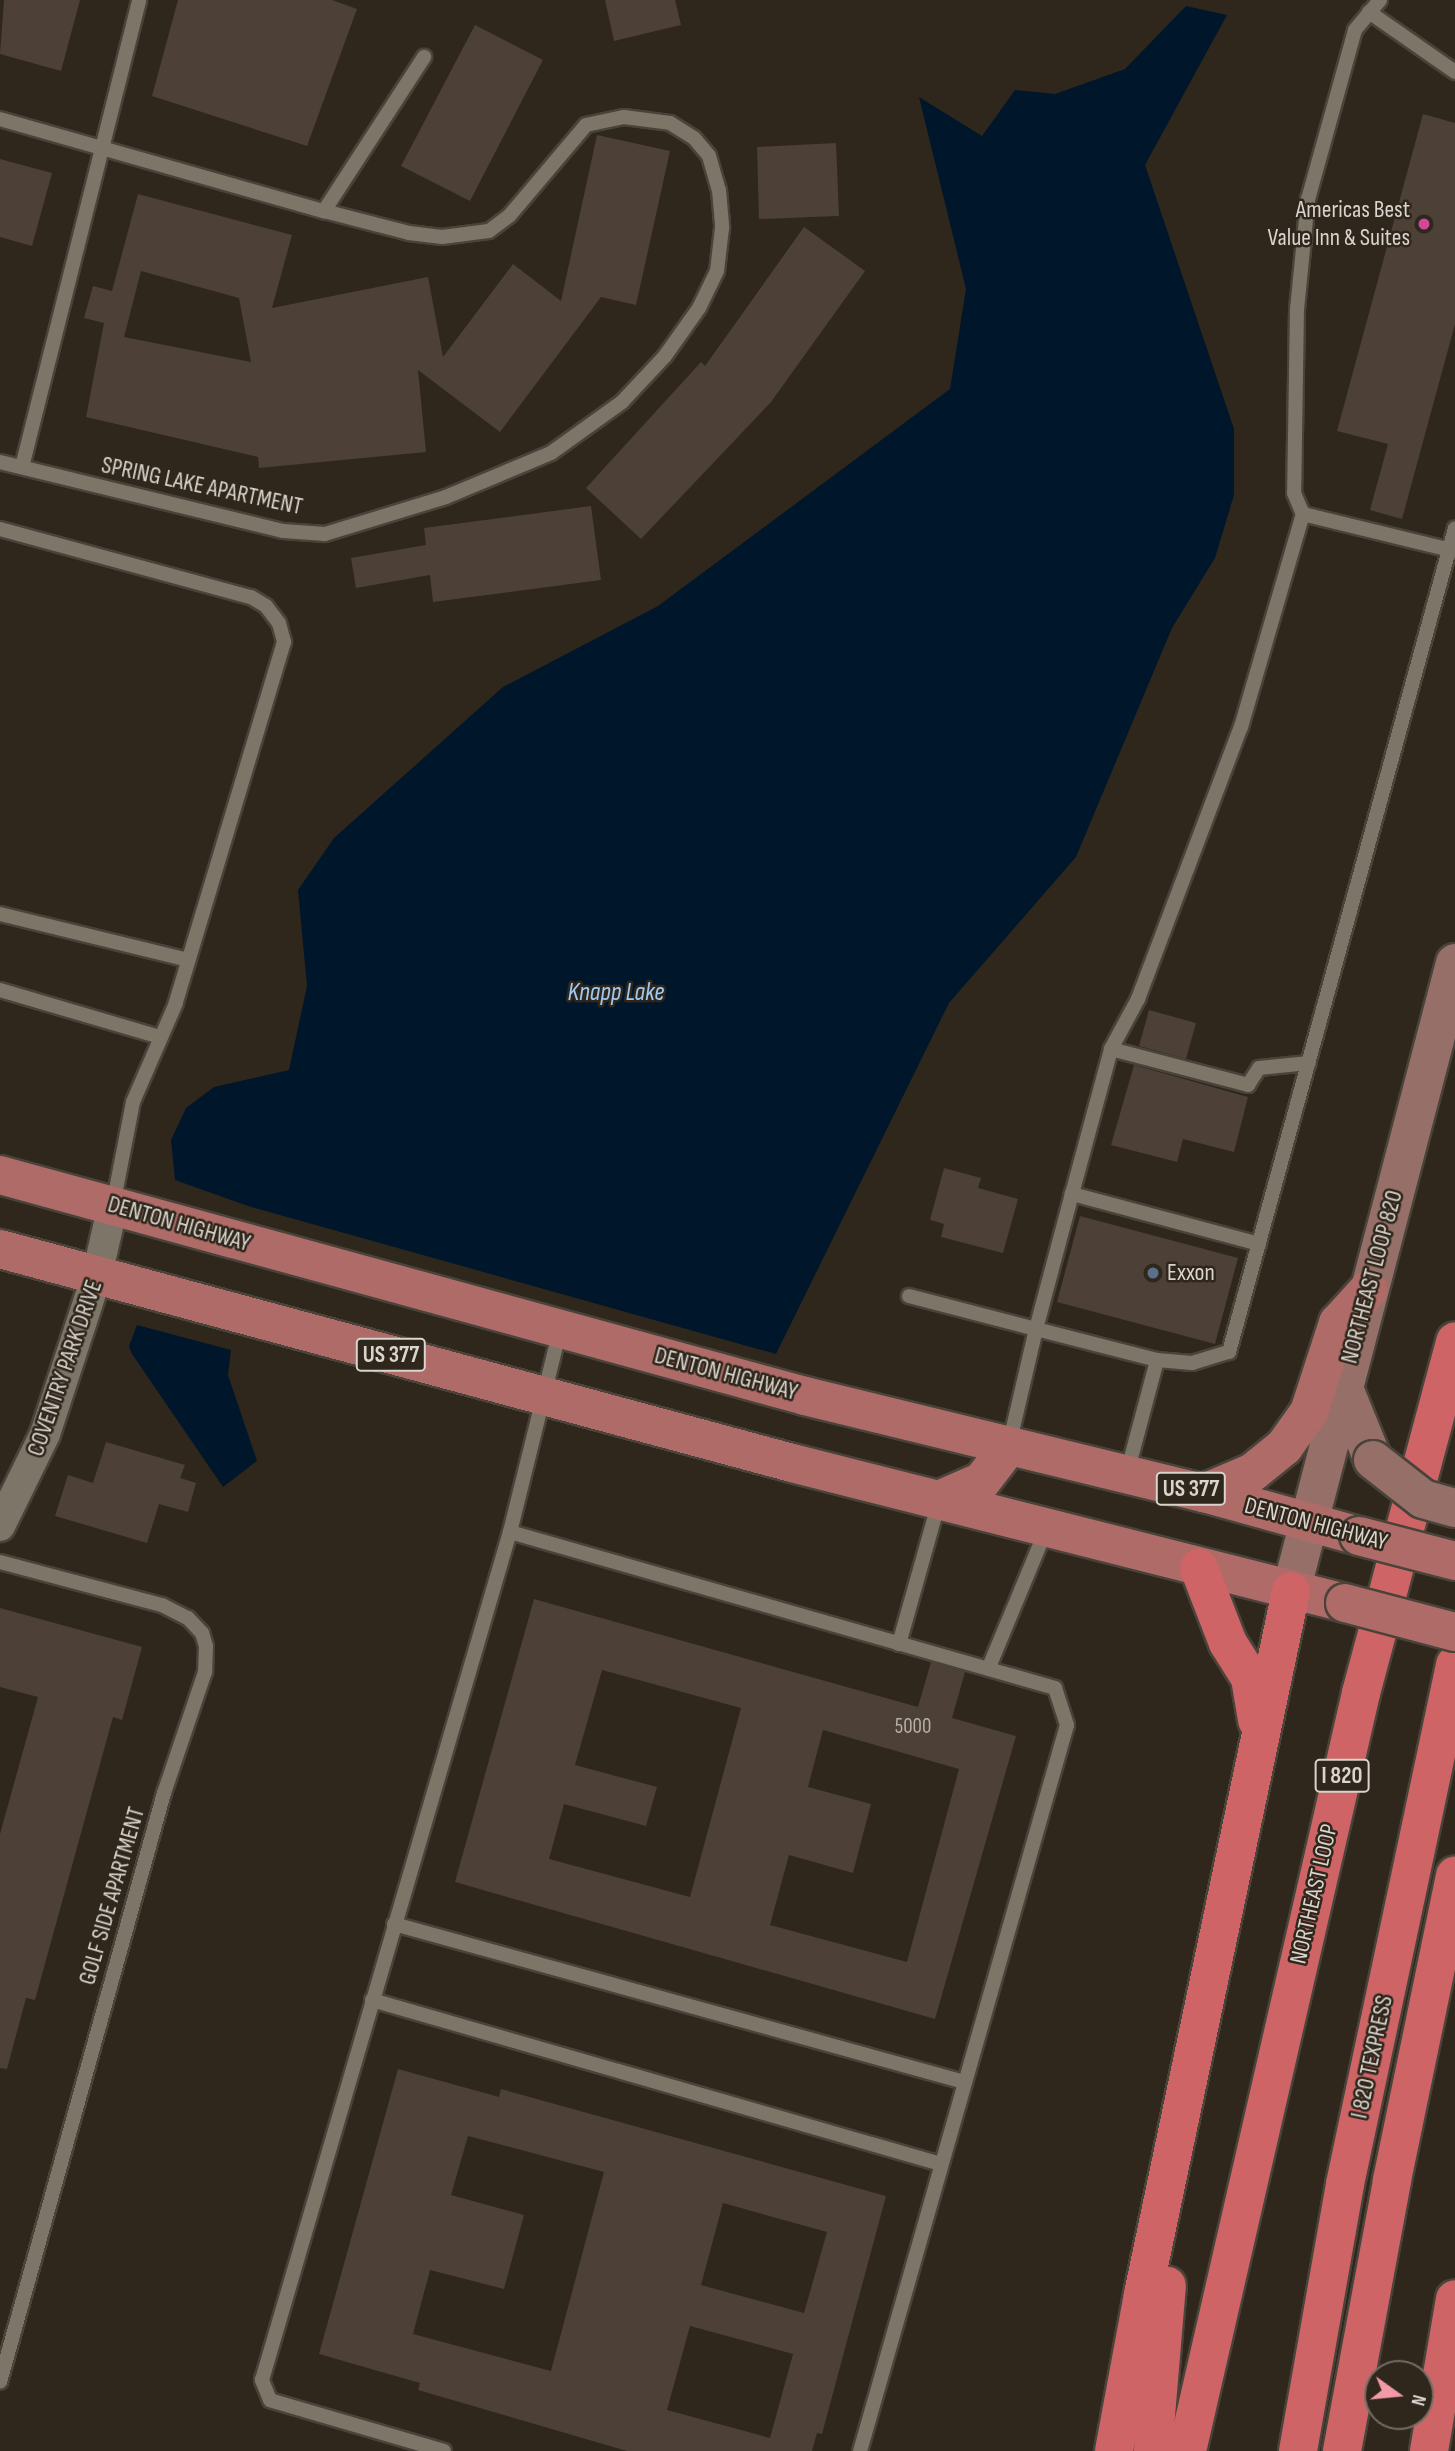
<!DOCTYPE html>
<style>
body{margin:0}
#map{position:relative;width:1455px;height:2451px;overflow:hidden;background:#2f271c;font-family:"Sofia Sans Condensed",sans-serif}
div>[style]{position:absolute}
.water>*{inset:0;background:#00162a}
.building>*{inset:0;background:#4c4037}
.roads{filter:drop-shadow(2px 0 #49433a) drop-shadow(-2px 0 #49433a) drop-shadow(0 2px #49433a) drop-shadow(0 -2px #49433a)}
.lane>*{height:14px;margin:-7px;padding:0 7px;transform-origin:7px;border-radius:7px;background:#7e7569}
.street>*{height:30px;margin:-15px;padding:0 15px;transform-origin:15px;border-radius:15px;background:#7e7569}
.secondary>*{height:38px;margin:-19px;padding:0 19px;transform-origin:19px;border-radius:19px;background:#967068}
.primary>*{height:38px;margin:-19px;padding:0 19px;transform-origin:19px;border-radius:19px;background:#af6b67}
.highway>*{height:38px;margin:-19px;padding:0 19px;transform-origin:19px;border-radius:19px;background:#cf6466}
.bridges{filter:drop-shadow(2px 0 #49433a) drop-shadow(-2px 0 #49433a) drop-shadow(0 2px #49433a) drop-shadow(0 -2px #49433a)}
.secondary-bridge>*{height:38px;margin:-19px;padding:0 19px;transform-origin:19px;border-radius:19px;background:#967068}
.primary-bridge>*{height:38px;margin:-19px;padding:0 19px;transform-origin:19px;border-radius:19px;background:#af6b67}
.dots>*{width:19px;height:19px;translate:-50% -50%;box-sizing:border-box;border:4px solid #2f271c;border-radius:50%}
span{translate:-50% -50%;white-space:nowrap;text-align:center;line-height:1.15;-webkit-text-stroke:5px #2f271c;paint-order:stroke}
.number-label{font-size:21px;color:#b6afa8}
.number-label span{-webkit-text-stroke-width:0}
.shield-label span{padding:2px 5px;background:#2f271c;border:2px solid;border-radius:5px;-webkit-text-stroke-width:0}
.shield-label{font-size:23px;color:#d9d4cd;font-weight:700}
.poi-label{font-size:24px;color:#d9d4cd}
.right{translate:-100% -50%;text-align:right}
.left{translate:0 -50%;text-align:left}
.street-label{font-size:24px;color:#d9d4cd}
.water-label{font-size:26px;color:#9dcbf4;font-style:italic}
.north{position:absolute;left:1364px;top:2360px;width:70px;height:70px;box-sizing:border-box;background:#2f271c;border:2px solid #736c63;border-radius:50%;rotate:105deg;font-size:19px;font-weight:700;line-height:28px;text-align:center;color:#d9d4cd}
.north::after{content:'';display:block;margin:auto;width:24px;height:32px;background:#f39aa7;clip-path:polygon(50% 0,100% 100%,50% 72%,0 100%)}
</style>
<div id="map">
<div class="water">
<div style="clip-path:polygon(1186px 6px,1227px 15px,1145px 165px,1234px 429px,1234px 495px,1215px 558px,1172px 628px,1076px 857px,949px 1003px,776px 1354px,248px 1206px,175px 1180px,171px 1140px,186px 1108px,214px 1087px,289px 1070px,307px 986px,298px 890px,334px 838px,503px 687px,658px 606px,950px 389px,966px 289px,919px 97px,982px 136px,1015px 90px,1055px 94px,1125px 69px)"></div>
<div style="clip-path:polygon(137px 1325px,231px 1350px,228px 1375px,257px 1461px,223px 1487px,132px 1354px,129px 1346px)"></div>
</div>
<div class="building">
<div style="clip-path:polygon(4px 0,80px 0,61px 71px,0 54px)"></div>
<div style="clip-path:polygon(178px 0,332px 0,357px 9px,307px 146px,152px 96px)"></div>
<div style="clip-path:polygon(605px 0,675px 0,681px 25px,614px 41px)"></div>
<div style="clip-path:polygon(475px 25px,543px 60px,470px 201px,401px 166px)"></div>
<div style="clip-path:polygon(1423px 114px,1455px 123px,1455px 324px,1402px 519px,1370px 510px,1388px 444px,1337px 431px)"></div>
<div style="clip-path:polygon(evenodd,597px 135px,670px 151px,636px 305px,601px 297px,500px 432px,418px 370px,426px 452px,259px 468px,258px 457px,86px 417px,104px 323px,84px 318px,93px 286px,112px 291px,138px 194px,292px 235px,272px 308px,428px 277px,443px 357px,513px 264px,561px 301px,597px 135px,141px 271px,239px 298px,251px 362px,124px 337px,141px 271px)"></div>
<div style="clip-path:polygon(836px 143px,839px 216px,759px 219px,757px 147px)"></div>
<div style="clip-path:polygon(0 159px,52px 173px,32px 246px,0 237px)"></div>
<div style="clip-path:polygon(804px 227px,865px 271px,771px 402px,641px 539px,586px 488px,701px 362px,705px 366px)"></div>
<div style="clip-path:polygon(591px 506px,601px 580px,433px 602px,430px 575px,356px 588px,351px 558px,426px 545px,424px 528px)"></div>
<div style="clip-path:polygon(1149px 1010px,1196px 1023px,1186px 1059px,1139px 1046px)"></div>
<div style="clip-path:polygon(1134px 1065px,1248px 1097px,1234px 1152px,1183px 1139px,1177px 1162px,1111px 1145px)"></div>
<div style="clip-path:polygon(944px 1168px,981px 1178px,978px 1188px,1018px 1199px,1003px 1253px,941px 1237px,944px 1224px,930px 1220px)"></div>
<div style="clip-path:polygon(1080px 1216px,1238px 1258px,1215px 1344px,1057px 1302px)"></div>
<div style="clip-path:polygon(106px 1442px,185px 1465px,180px 1478px,196px 1483px,188px 1512px,159px 1504px,147px 1543px,55px 1516px,68px 1475px,93px 1483px)"></div>
<div style="clip-path:polygon(evenodd,534px 1599px,918px 1707px,931px 1662px,965px 1672px,952px 1718px,1016px 1736px,935px 2019px,455px 1882px,534px 1599px,602px 1670px,741px 1708px,690px 1897px,549px 1859px,564px 1804px,646px 1826px,657px 1787px,575px 1765px,602px 1670px,534px 1599px,823px 1730px,959px 1769px,907px 1962px,770px 1925px,789px 1855px,853px 1873px,871px 1804px,808px 1787px,823px 1730px)"></div>
<div style="clip-path:polygon(0 1608px,142px 1647px,122px 1720px,113px 1717px,35px 2000px,26px 1998px,7px 2069px,0 2068px,0 1834px,38px 1697px,0 1687px)"></div>
<div style="clip-path:polygon(evenodd,398px 2069px,499px 2097px,501px 2089px,886px 2196px,822px 2434px,817px 2433px,812px 2451px,627px 2451px,418px 2390px,420px 2383px,319px 2354px,398px 2069px,468px 2136px,604px 2172px,551px 2371px,413px 2334px,430px 2270px,504px 2289px,524px 2215px,451px 2195px,468px 2136px,398px 2069px,723px 2203px,827px 2232px,804px 2313px,701px 2285px,723px 2203px,398px 2069px,690px 2326px,793px 2354px,770px 2438px,667px 2410px,690px 2326px)"></div>
</div>
<div class="roads">
<div class="lane">
<div style="left:1380px;top:0;width:39px;rotate:130deg"></div>
<div style="left:1355px;top:30px;width:175px;rotate:105.5deg"></div>
<div style="left:1308px;top:199px;width:111px;rotate:95.7deg"></div>
<div style="left:1297px;top:309px;width:184px;rotate:90.9deg"></div>
<div style="left:1294px;top:493px;width:23px;rotate:67deg"></div>
<div style="left:1303px;top:514px;width:156px;rotate:13.7deg"></div>
<div style="left:1369px;top:12px;width:105px;rotate:34.9deg"></div>
<div style="left:0;top:119px;width:337px;rotate:15.9deg"></div>
<div style="left:324px;top:211px;width:88px;rotate:14.5deg"></div>
<div style="left:409px;top:233px;width:33px;rotate:7deg"></div>
<div style="left:442px;top:237px;width:47px;rotate:-7.3deg"></div>
<div style="left:489px;top:231px;width:26px;rotate:-37deg"></div>
<div style="left:510px;top:215px;width:118px;rotate:-49.8deg"></div>
<div style="left:586px;top:125px;width:39px;rotate:-12deg"></div>
<div style="left:624px;top:117px;width:46px;rotate:7.4deg"></div>
<div style="left:670px;top:123px;width:28px;rotate:32deg"></div>
<div style="left:694px;top:138px;width:23px;rotate:50deg"></div>
<div style="left:709px;top:156px;width:35px;rotate:74deg"></div>
<div style="left:719px;top:190px;width:38px;rotate:85deg"></div>
<div style="left:722px;top:228px;width:43px;rotate:96.6deg"></div>
<div style="left:717px;top:271px;width:41px;rotate:115.9deg"></div>
<div style="left:699px;top:308px;width:59px;rotate:125.3deg"></div>
<div style="left:665px;top:356px;width:63px;rotate:133.1deg"></div>
<div style="left:622px;top:402px;width:87px;rotate:144.3deg"></div>
<div style="left:551px;top:453px;width:114px;rotate:157.3deg"></div>
<div style="left:446px;top:497px;width:127px;rotate:163deg"></div>
<div style="left:325px;top:534px;width:42px;rotate:-175.9deg"></div>
<div style="left:283px;top:531px;width:291px;rotate:-166.3deg"></div>
<div style="left:324px;top:211px;width:184px;rotate:-57deg"></div>
<div style="left:22px;top:467px;width:481px;rotate:-75.9deg"></div>
<div style="left:0;top:529px;width:260px;rotate:15.2deg"></div>
<div style="left:251px;top:597px;width:17px;rotate:31deg"></div>
<div style="left:266px;top:606px;width:21px;rotate:53deg"></div>
<div style="left:279px;top:623px;width:20px;rotate:75deg"></div>
<div style="left:284px;top:642px;width:377px;rotate:106.7deg"></div>
<div style="left:176px;top:1003px;width:108px;rotate:113.5deg"></div>
<div style="left:133px;top:1102px;width:105px;rotate:101deg"></div>
<div style="left:0;top:914px;width:194px;rotate:13.7deg"></div>
<div style="left:0;top:990px;width:167px;rotate:16.4deg"></div>
<div style="left:1111px;top:1049px;width:57px;rotate:-61.6deg"></div>
<div style="left:1138px;top:999px;width:291px;rotate:-69.3deg"></div>
<div style="left:1241px;top:727px;width:222px;rotate:-73.8deg"></div>
<div style="left:1259px;top:1244px;width:194px;rotate:-165deg"></div>
<div style="left:1072px;top:1194px;width:150px;rotate:-74.9deg"></div>
<div style="left:1111px;top:1049px;width:142px;rotate:14.7deg"></div>
<div style="left:1248px;top:1085px;width:20px;rotate:-57deg"></div>
<div style="left:1259px;top:1068px;width:50px;rotate:-5.7deg"></div>
<div style="left:909px;top:1296px;width:131px;rotate:14.6deg"></div>
<div style="left:1036px;top:1329px;width:140px;rotate:-75.1deg"></div>
<div style="left:1009px;top:1445px;width:119px;rotate:-76.9deg"></div>
<div style="left:1036px;top:1329px;width:125px;rotate:14.4deg"></div>
<div style="left:1127px;top:1473px;width:117px;rotate:-75.1deg"></div>
<div style="left:1157px;top:1360px;width:35px;rotate:5deg"></div>
<div style="left:1192px;top:1363px;width:39px;rotate:-17deg"></div>
<div style="left:1229px;top:1352px;width:854px;rotate:-74.66deg"></div>
<div style="left:510px;top:1532px;width:567px;rotate:15.97deg"></div>
<div style="left:1055px;top:1688px;width:39px;rotate:72deg"></div>
<div style="left:1067px;top:1725px;width:755px;rotate:105.91deg"></div>
<div style="left:0;top:1562px;width:168px;rotate:14.9deg"></div>
<div style="left:162px;top:1605px;width:29px;rotate:27deg"></div>
<div style="left:188px;top:1618px;width:21px;rotate:47deg"></div>
<div style="left:202px;top:1633px;width:14px;rotate:73deg"></div>
<div style="left:206px;top:1646px;width:26px;rotate:92deg"></div>
<div style="left:205px;top:1672px;width:128px;rotate:108.7deg"></div>
<div style="left:164px;top:1793px;width:611px;rotate:105.56deg"></div>
<div style="left:899px;top:1644px;width:148px;rotate:-74.3deg"></div>
<div style="left:989px;top:1667px;width:148px;rotate:-67.4deg"></div>
<div style="left:394px;top:1924px;width:591px;rotate:15.49deg"></div>
<div style="left:372px;top:2000px;width:592px;rotate:16.08deg"></div>
<div style="left:444px;top:2451px;width:181px;rotate:-163.7deg"></div>
<div style="left:270px;top:2400px;width:22px;rotate:-112deg"></div>
<div style="left:262px;top:2380px;width:884px;rotate:-73.7deg"></div>
<div style="left:510px;top:1532px;width:208px;rotate:-76.1deg"></div>
</div>
<div class="street">
<div style="left:0;top:1526px;width:102px;rotate:-63.9deg"></div>
<div style="left:45px;top:1434px;width:167px;rotate:-71.9deg"></div>
<div style="left:97px;top:1275px;width:72px;rotate:-77.1deg"></div>
</div>
<div class="secondary">
<div style="left:1343px;top:1386px;width:80px;rotate:67.9deg"></div>
<div style="left:1291px;top:1591px;width:649px;rotate:-75.36deg"></div>
</div>
<div class="primary">
<div style="left:0;top:1175px;width:835px;rotate:15.35deg"></div>
<div style="left:805px;top:1396px;width:411px;rotate:13.7deg"></div>
<div style="left:1204px;top:1493px;width:161px;rotate:15.5deg"></div>
<div style="left:0;top:1249px;width:820px;rotate:15.12deg"></div>
<div style="left:792px;top:1463px;width:570px;rotate:14.21deg"></div>
<div style="left:1204px;top:1493px;width:53px;rotate:-23.2deg"></div>
<div style="left:1253px;top:1472px;width:40px;rotate:-39deg"></div>
<div style="left:1284px;top:1447px;width:43px;rotate:-54.5deg"></div>
<div style="left:1309px;top:1412px;width:94px;rotate:-72deg"></div>
<div style="left:1338px;top:1323px;width:45px;rotate:-47.7deg"></div>
<div style="left:939px;top:1500px;width:47px;rotate:-23.8deg"></div>
<div style="left:982px;top:1481px;width:44px;rotate:-52.4deg"></div>
</div>
<div class="highway">
<div style="left:1199px;top:1568px;width:80px;rotate:68.9deg"></div>
<div style="left:1228px;top:1643px;width:41px;rotate:57.8deg"></div>
<div style="left:1250px;top:1678px;width:43px;rotate:80.5deg"></div>
<div style="left:1114px;top:2451px;width:160px;rotate:-79.5deg"></div>
<div style="left:1143px;top:2294px;width:718px;rotate:-78.11deg"></div>
<div style="left:1153px;top:2451px;width:166px;rotate:-85.2deg"></div>
<div style="left:1187px;top:2451px;width:778px;rotate:-77.07deg"></div>
<div style="left:1361px;top:1693px;width:364px;rotate:-75deg"></div>
<div style="left:1298px;top:2451px;width:271px;rotate:-80deg"></div>
<div style="left:1345px;top:2184px;width:531px;rotate:-78.03deg"></div>
<div style="left:1342px;top:2451px;width:276px;rotate:-79.5deg"></div>
<div style="left:1392px;top:2180px;width:311px;rotate:-78.3deg"></div>
<div style="left:1429px;top:2451px;width:154px;rotate:-80.3deg"></div>
</div>
</div>
<div class="bridges">
<div class="secondary-bridge">
<div style="left:1373px;top:1460px;width:63px;rotate:38deg"></div>
<div style="left:1423px;top:1499px;width:33px;rotate:16deg"></div>
</div>
<div class="primary-bridge">
<div style="left:1359px;top:1536px;width:99px;rotate:14.6deg"></div>
<div style="left:1345px;top:1603px;width:114px;rotate:14.8deg"></div>
</div>
</div>
<div class="dots">
<div style="left:1424px;top:224px;background:#d1479c"></div>
<div style="left:1153px;top:1273px;background:#5c6f8a"></div>
</div>
<div class="number-label">
<span style="left:913px;top:1727px">5000</span>
</div>
<div class="shield-label">
<span style="left:391px;top:1355px">US 377</span>
<span style="left:1191px;top:1489px">US 377</span>
<span style="left:1342px;top:1776px">I 820</span>
</div>
<div class="poi-label">
<span class="right" style="left:1410px;top:224px">Americas Best<br>Value Inn &amp; Suites</span>
<span class="left" style="left:1167px;top:1273px">Exxon</span>
</div>
<div class="street-label">
<span style="left:202px;top:486px;rotate:12deg">SPRING LAKE APARTMENT</span>
<span style="left:179px;top:1224px;rotate:16deg">DENTON HIGHWAY</span>
<span style="left:1372px;top:1277px;rotate:-75deg">NORTHEAST LOOP 820</span>
<span style="left:65px;top:1368px;rotate:-71deg">COVENTRY PARK DRIVE</span>
<span style="left:726px;top:1374px;rotate:15deg">DENTON HIGHWAY</span>
<span style="left:1316px;top:1524px;rotate:15deg">DENTON HIGHWAY</span>
<span style="left:1314px;top:1894px;rotate:-77deg">NORTHEAST LOOP</span>
<span style="left:112px;top:1896px;rotate:-74deg">GOLF SIDE APARTMENT</span>
<span style="left:1372px;top:2057px;rotate:-78deg">I 820 TEXPRESS</span>
</div>
<div class="water-label">
<span style="left:616px;top:993px">Knapp Lake</span>
</div>
<div class="north">N</div>
</div>
